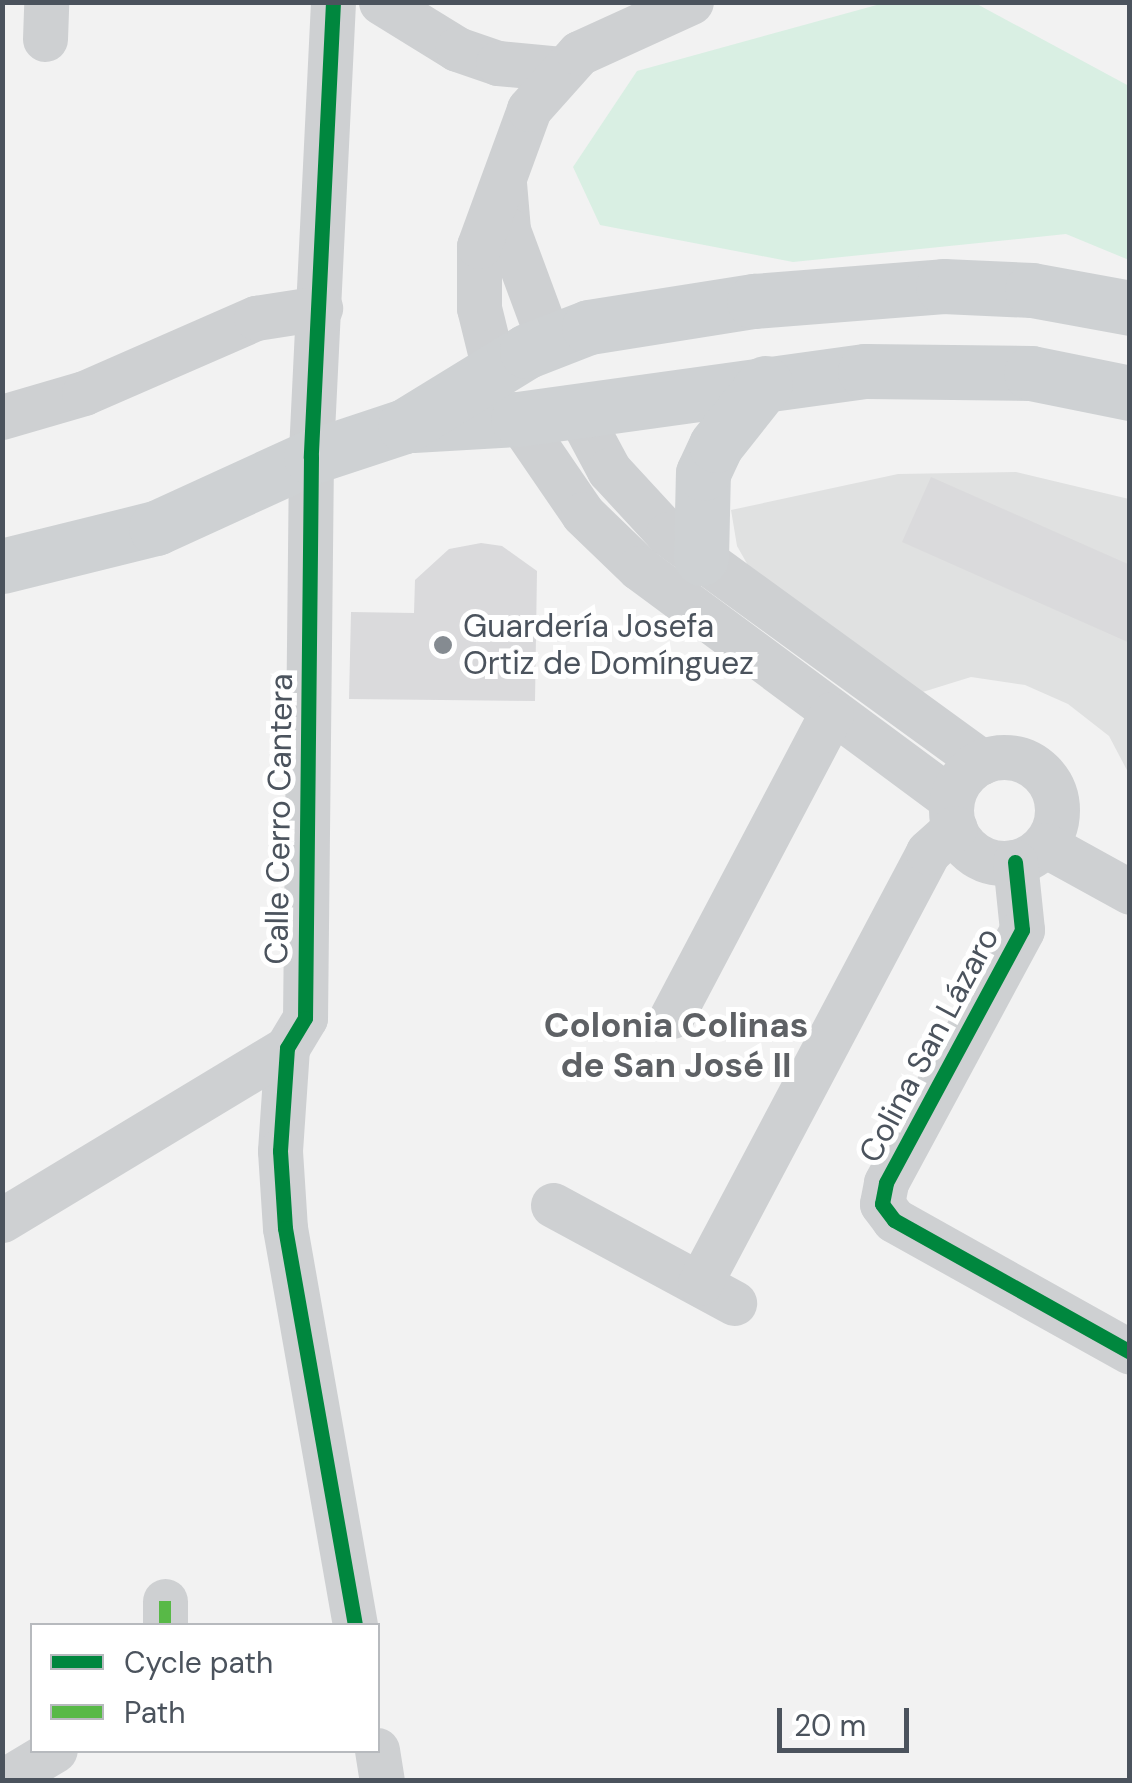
<!DOCTYPE html>
<meta charset="utf-8">
<style>
body{margin:0}
#map{position:relative;width:1132px;height:1783px;overflow:hidden;background:#f2f2f2;font-family:"DM Sans",sans-serif}
div>[style]{position:absolute}
.education>*{inset:0;background:#e0e1e1}
.green>*{inset:0;background:#d9efe3}
.building>*{inset:0;background:#dadadc}
.street>*{height:45px;margin:-22.5px;padding:0 22.5px;transform-origin:22.5px;border-radius:22.5px;background:#ced0d2}
.street>.ring{margin:-22.5px;padding:0;box-sizing:content-box;background:none;border:45px solid #ced0d2;border-radius:50%}
.secondary>*{height:55px;margin:-27.5px;padding:0 27.5px;transform-origin:27.5px;border-radius:27.5px;background:#ced1d3}
.quiet>*{height:12px;margin-top:-6px;transform-origin:0;background:repeating-linear-gradient(90deg,#58b947 0 25px,transparent 0 37px)}
.cycleway>*{height:15px;margin:-7.5px;padding:0 7.5px;transform-origin:7.5px;border-radius:7.5px;background:#00873e}
.dots>*{width:28px;height:28px;translate:-50% -50%;box-sizing:border-box;border:5px solid #fff;border-radius:50%}
span{translate:-50% -50%;white-space:nowrap;text-align:center;line-height:1.15;-webkit-text-stroke:10px #fff;paint-order:stroke}
.poi-label{font-size:32px;color:#4b535d}
.left{translate:0 -50%;text-align:left}
.street-label{font-size:32px;color:#4b535d}
.neighbourhood-label{font-size:35px;color:#5e6165;font-weight:700}
.frame{position:absolute;inset:0;border:5px solid #4b535d;pointer-events:none}
.legend{position:absolute;left:30px;top:1623px;width:350px;height:130px;box-sizing:border-box;background:#fff;border:2px solid #b7babe;margin:0;padding:12px 18px;list-style:none;font-size:30px;color:#4b535d}
.legend li{display:flex;align-items:center;gap:20px;height:50px}
.legend b{width:50px;border:2px solid #b7babe}
.scale{position:absolute;left:777px;top:1708px;width:132px;height:45px;box-sizing:border-box;border:5px solid #4b535d;border-top:0;padding-left:12px;font-size:30px;line-height:35px;white-space:nowrap;color:#4b535d;-webkit-text-stroke:8px #fff;paint-order:stroke}
</style>
<div id="map">
<div class="education">
<div style="clip-path:polygon(1016px 472px,1129px 499px,1129px 774px,1109px 736px,1068px 704px,1025px 685px,971px 677px,913px 695px,758px 583px,737px 546px,731px 510px,898px 474px)"></div>
</div>
<div class="green">
<div style="clip-path:polygon(884px 3px,975px 3px,1129px 86px,1129px 260px,1066px 234px,793px 262px,600px 225px,573px 167px,637px 71px)"></div>
</div>
<div class="building">
<div style="clip-path:polygon(931px 477px,1130px 565px,1130px 643px,902px 542px)"></div>
<div style="clip-path:polygon(481px 543px,502px 546px,537px 571px,535px 701px,349px 699px,351px 612px,414px 613px,415px 580px,449px 549px)"></div>
</div>
<div class="street">
<div style="left:333px;top:2px;width:456px;rotate:92.8deg"></div>
<div style="left:311px;top:457px;width:561px;rotate:90.61deg"></div>
<div style="left:305px;top:1018px;width:35px;rotate:121deg"></div>
<div style="left:287px;top:1048px;width:103px;rotate:93.9deg"></div>
<div style="left:280px;top:1151px;width:77px;rotate:86.3deg"></div>
<div style="left:285px;top:1228px;width:404px;rotate:80deg"></div>
<div style="left:381px;top:2px;width:89px;rotate:31.7deg"></div>
<div style="left:457px;top:49px;width:43px;rotate:18.9deg"></div>
<div style="left:498px;top:63px;width:63px;rotate:5.4deg"></div>
<div style="left:45px;top:39px;width:37px;rotate:-88deg"></div>
<div style="left:504px;top:183px;width:47px;rotate:85.1deg"></div>
<div style="left:508px;top:230px;width:118px;rotate:69.7deg"></div>
<div style="left:494px;top:369px;width:63px;rotate:-103.8deg"></div>
<div style="left:479px;top:308px;width:62px;rotate:-90deg"></div>
<div style="left:479px;top:246px;width:146px;rotate:-69.9deg"></div>
<div style="left:529px;top:109px;width:75px;rotate:-48.2deg"></div>
<div style="left:579px;top:53px;width:123px;rotate:-24.5deg"></div>
<div style="left:578px;top:412px;width:66px;rotate:61.9deg"></div>
<div style="left:609px;top:470px;width:87px;rotate:47.3deg"></div>
<div style="left:668px;top:534px;width:388px;rotate:36deg"></div>
<div style="left:2px;top:417px;width:85px;rotate:-16.3deg"></div>
<div style="left:84px;top:393px;width:188px;rotate:-23.6deg"></div>
<div style="left:256px;top:318px;width:65px;rotate:-8.9deg"></div>
<div style="left:518px;top:419px;width:115px;rotate:55.6deg"></div>
<div style="left:583px;top:514px;width:78px;rotate:44deg"></div>
<div style="left:639px;top:568px;width:388px;rotate:36.5deg"></div>
<div class="ring" style="left:951px;top:757px;width:61px;height:61px"></div>
<div style="left:1045px;top:845px;width:97px;rotate:28.9deg"></div>
<div style="left:1015px;top:862px;width:68px;rotate:84.1deg"></div>
<div style="left:1022px;top:930px;width:287px;rotate:118.3deg"></div>
<div style="left:886px;top:1183px;width:21px;rotate:101deg"></div>
<div style="left:882px;top:1204px;width:20px;rotate:53deg"></div>
<div style="left:894px;top:1220px;width:270px;rotate:29.2deg"></div>
<div style="left:672px;top:1016px;width:341px;rotate:-62.2deg"></div>
<div style="left:553px;top:1205px;width:206px;rotate:28.4deg"></div>
<div style="left:2px;top:1220px;width:333px;rotate:-31.1deg"></div>
<div style="left:700px;top:1283px;width:488px;rotate:-62.1deg"></div>
<div style="left:928px;top:852px;width:36px;rotate:-42deg"></div>
<div style="left:165px;top:1601px;width:25px;rotate:90deg"></div>
<div style="left:377px;top:1750px;width:30px;rotate:81deg"></div>
<div style="left:5px;top:1780px;width:58px;rotate:-31deg"></div>
</div>
<div class="secondary">
<div style="left:413px;top:425px;width:105px;rotate:-3.3deg"></div>
<div style="left:518px;top:419px;width:350px;rotate:-7.9deg"></div>
<div style="left:865px;top:371px;width:166px;rotate:0.7deg"></div>
<div style="left:1031px;top:373px;width:101px;rotate:11.4deg"></div>
<div style="left:701px;top:558px;width:85px;rotate:-88.7deg"></div>
<div style="left:703px;top:473px;width:31px;rotate:-65deg"></div>
<div style="left:716px;top:445px;width:79px;rotate:-51.7deg"></div>
<div style="left:2px;top:566px;width:159px;rotate:-13.9deg"></div>
<div style="left:156px;top:528px;width:170px;rotate:-24.6deg"></div>
<div style="left:311px;top:457px;width:99px;rotate:-18.3deg"></div>
<div style="left:405px;top:426px;width:143px;rotate:-31.6deg"></div>
<div style="left:527px;top:351px;width:66px;rotate:-21.2deg"></div>
<div style="left:589px;top:327px;width:167px;rotate:-9deg"></div>
<div style="left:754px;top:301px;width:190px;rotate:-4.5deg"></div>
<div style="left:943px;top:286px;width:89px;rotate:2.6deg"></div>
<div style="left:1032px;top:290px;width:100px;rotate:10.4deg"></div>
</div>
<div class="quiet">
<div style="left:165px;top:1601px;width:25px;rotate:90deg"></div>
</div>
<div class="cycleway">
<div style="left:333px;top:2px;width:456px;rotate:92.8deg"></div>
<div style="left:311px;top:457px;width:561px;rotate:90.61deg"></div>
<div style="left:305px;top:1018px;width:35px;rotate:121deg"></div>
<div style="left:287px;top:1048px;width:103px;rotate:93.9deg"></div>
<div style="left:280px;top:1151px;width:77px;rotate:86.3deg"></div>
<div style="left:285px;top:1228px;width:404px;rotate:80deg"></div>
<div style="left:1015px;top:862px;width:68px;rotate:84.1deg"></div>
<div style="left:1022px;top:930px;width:287px;rotate:118.3deg"></div>
<div style="left:886px;top:1183px;width:21px;rotate:101deg"></div>
<div style="left:882px;top:1204px;width:20px;rotate:53deg"></div>
<div style="left:894px;top:1220px;width:270px;rotate:29.2deg"></div>
</div>
<div class="dots">
<div style="left:443px;top:645px;background:#858b91"></div>
</div>
<div class="poi-label">
<span class="left" style="left:463px;top:645px">Guardería Josefa<br>Ortiz de Domínguez</span>
</div>
<div class="street-label">
<span style="left:279px;top:819px;rotate:-89deg">Calle Cerro Cantera</span>
<span style="left:929px;top:1045px;rotate:-62deg">Colina San Lázaro</span>
</div>
<div class="neighbourhood-label">
<span style="left:676px;top:1045px">Colonia Colinas<br>de San José II</span>
</div>
<div class="frame"></div>
<ul class="legend">
<li><b style="height:12px;background:#00873e"></b>Cycle path</li>
<li><b style="height:12px;background:#58b947"></b>Path</li>
</ul>
<div class="scale">20 m</div>
</div>
